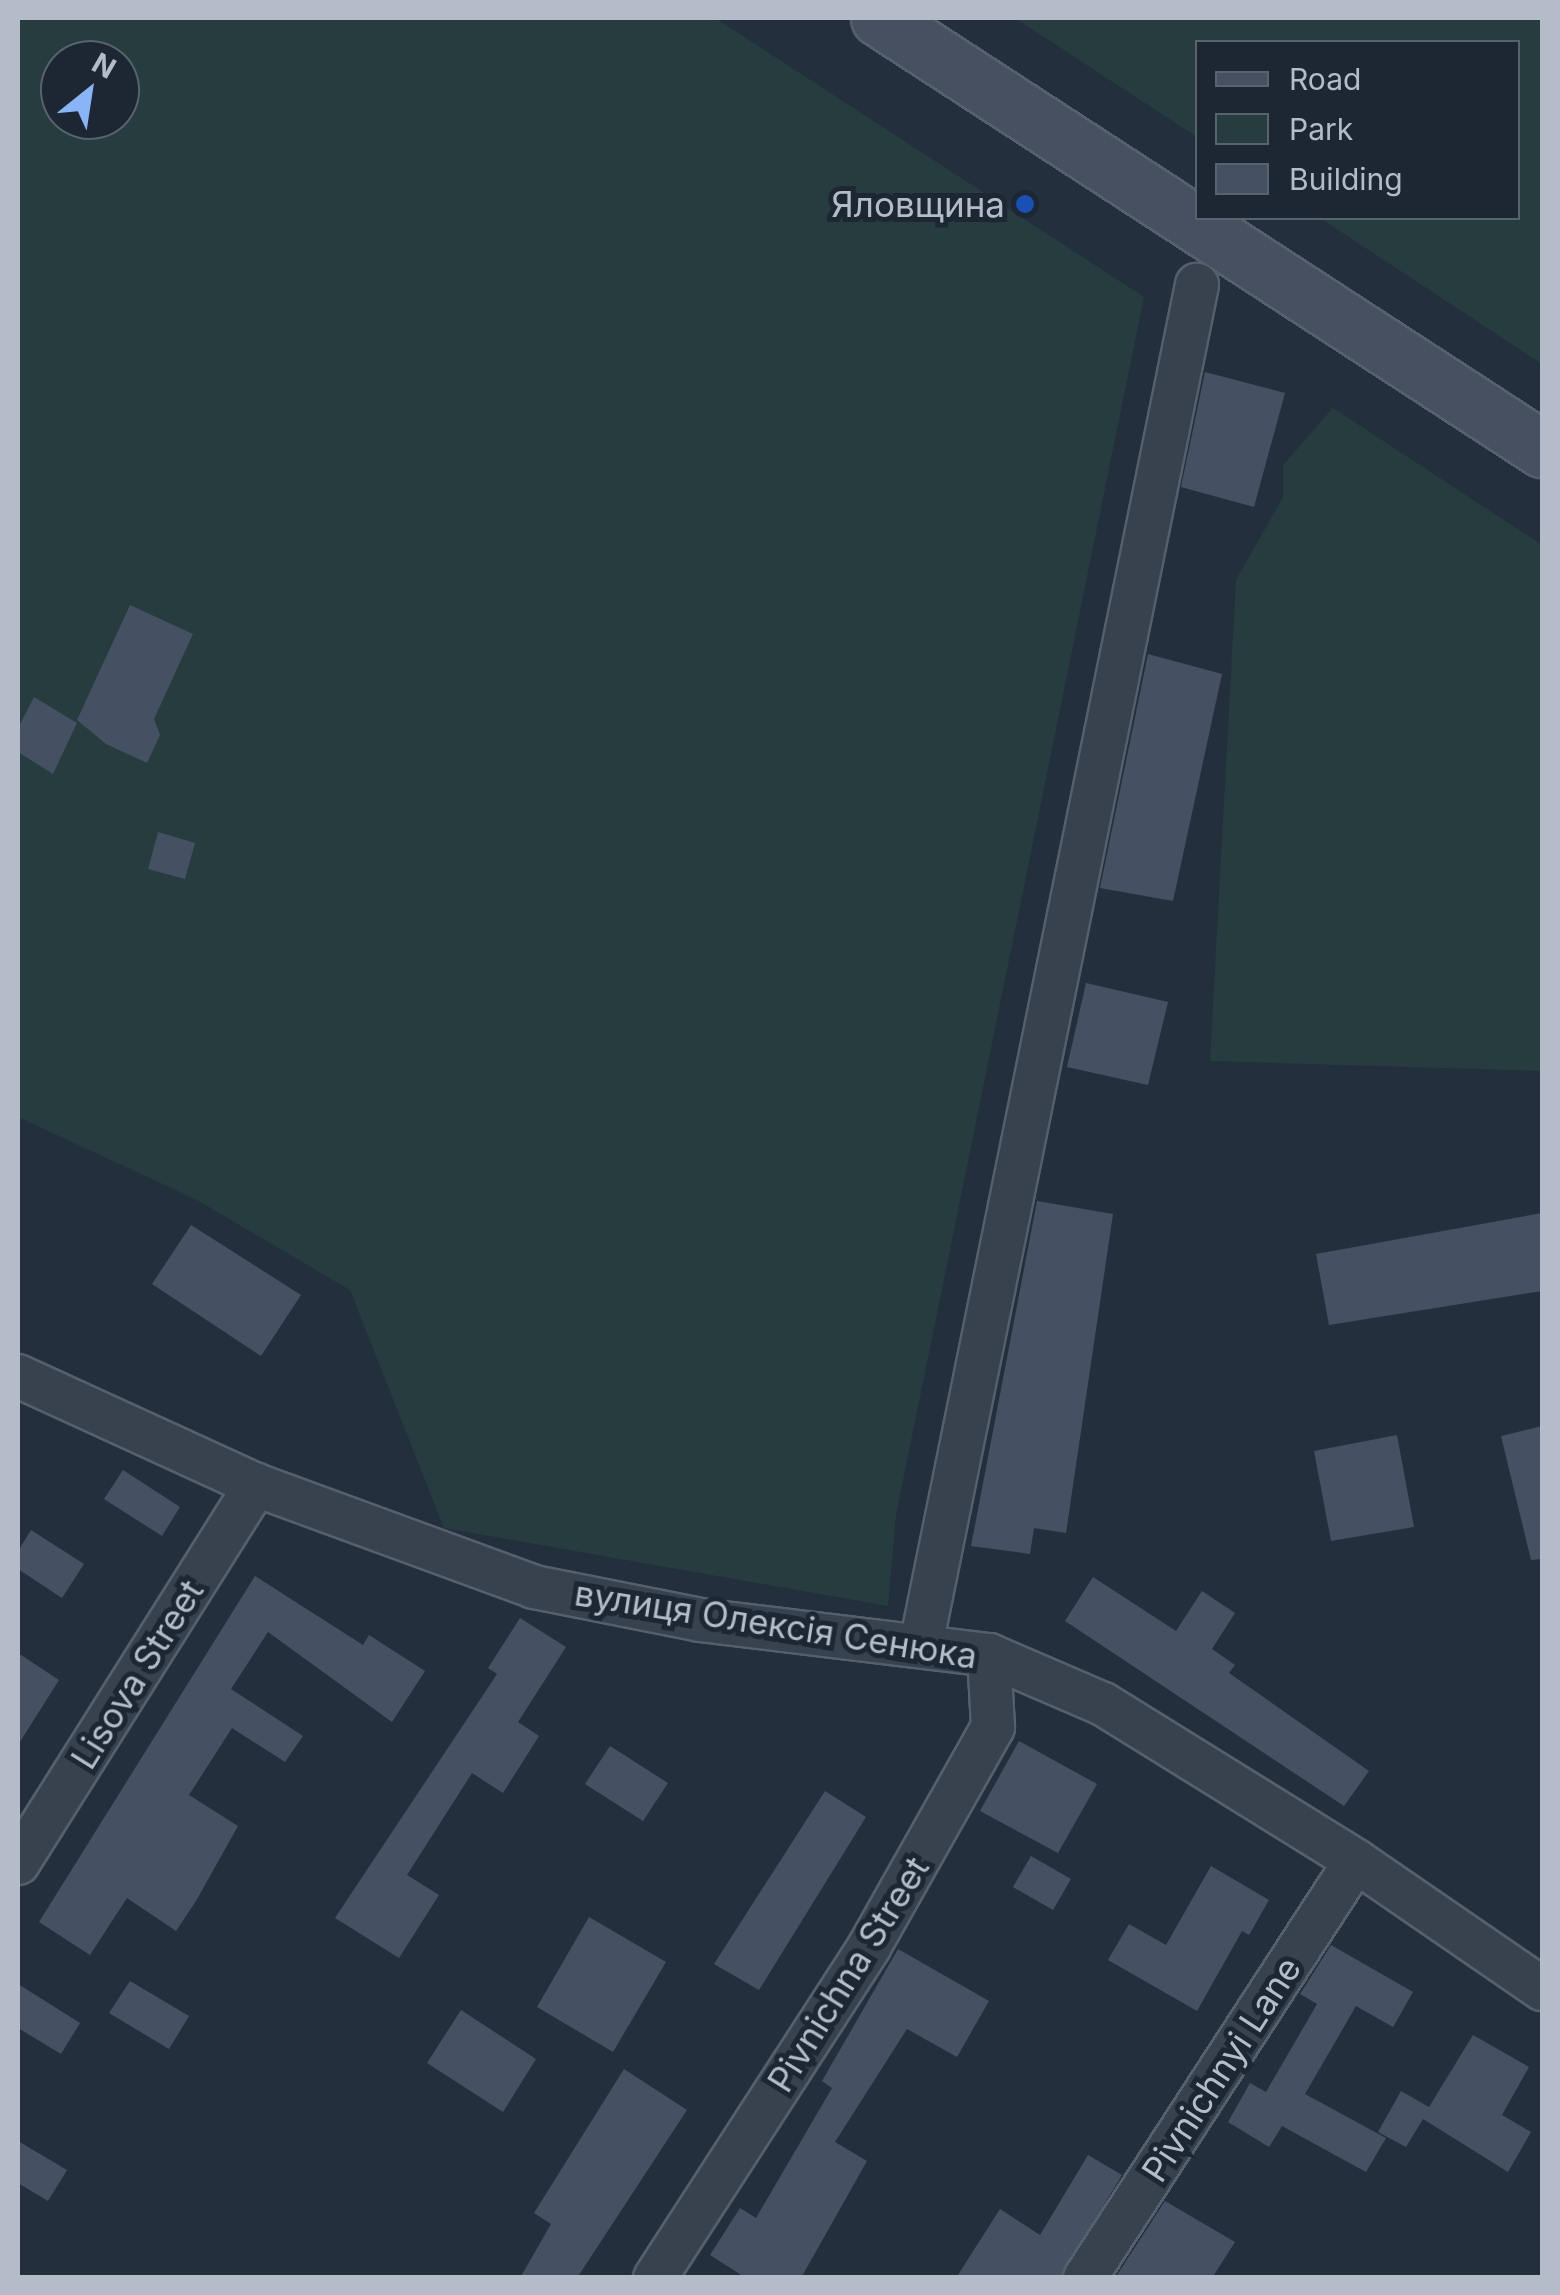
<!DOCTYPE html>
<meta charset="utf-8">
<style>
body{margin:0}
#map{position:relative;width:1560px;height:2295px;overflow:hidden;background:#242f3e;font-family:Inter,sans-serif}
div>[style]{position:absolute}
.green>*{inset:0;background:#263c3f}
.building>*{inset:0;background:#455162}
.roads{filter:drop-shadow(2px 0 #565f6c) drop-shadow(-2px 0 #565f6c) drop-shadow(0 2px #565f6c) drop-shadow(0 -2px #565f6c)}
.minor>*{height:42px;margin:-21px;padding:0 21px;transform-origin:21px;border-radius:21px;background:#38414e}
.secondary>*{height:55px;margin:-27.5px;padding:0 27.5px;transform-origin:27.5px;border-radius:27.5px;background:#465061}
.dots>*{width:28px;height:28px;translate:-50% -50%;box-sizing:border-box;border:5px solid #1d2633;border-radius:50%}
span{translate:-50% -50%;white-space:nowrap;text-align:center;line-height:1.15;-webkit-text-stroke:10px #1d2633;paint-order:stroke}
.poi-label{font-size:35px;color:#b4bcc9}
.right{translate:-100% -50%;text-align:right}
.street-label{font-size:35px;color:#b4bcc9}
.frame{position:absolute;inset:0;border:20px solid #b4bcc9;pointer-events:none}
.legend{position:absolute;left:1195px;top:40px;width:325px;height:180px;box-sizing:border-box;background:#1d2633;border:2px solid #59626f;margin:0;padding:12px 18px;list-style:none;font-size:30px;color:#b4bcc9}
.legend li{display:flex;align-items:center;gap:20px;height:50px}
.legend b{width:50px;border:2px solid #59626f}
.north{position:absolute;left:40px;top:40px;width:100px;height:100px;box-sizing:border-box;background:#1d2633;border:2px solid #59626f;border-radius:50%;rotate:30deg;font-size:28px;font-weight:700;line-height:40px;text-align:center;color:#b4bcc9}
.north::after{content:'';display:block;margin:auto;width:35px;height:45px;background:#8ab4f8;clip-path:polygon(50% 0,100% 100%,50% 72%,0 100%)}
</style>
<div id="map">
<div class="green">
<div style="clip-path:polygon(evenodd,18px 18px,715px 18px,1144px 297px,896px 1515px,888px 1606px,444px 1528px,350px 1290px,197px 1200px,18px 1117px,18px 18px,60px 60px,120px 60px,120px 120px,60px 120px,60px 60px)"></div>
<div style="clip-path:polygon(1015px 18px,1542px 18px,1542px 364px,1320px 218px,1518px 218px,1518px 42px,1198px 42px,1197px 137px)"></div>
<div style="clip-path:polygon(1333px 408px,1542px 545px,1542px 1071px,1210px 1061px,1236px 580px,1283px 497px,1283px 465px)"></div>
</div>
<div class="building">
<div style="clip-path:polygon(1205px 372px,1285px 393px,1254px 507px,1181px 487px)"></div>
<div style="clip-path:polygon(130px 605px,193px 634px,154px 719px,160px 735px,147px 763px,106px 744px,77px 720px)"></div>
<div style="clip-path:polygon(1148px 654px,1222px 674px,1173px 901px,1100px 888px)"></div>
<div style="clip-path:polygon(34px 697px,77px 723px,53px 774px,18px 752px,18px 728px)"></div>
<div style="clip-path:polygon(158px 832px,195px 843px,185px 879px,148px 869px)"></div>
<div style="clip-path:polygon(1086px 983px,1168px 1002px,1148px 1085px,1067px 1067px)"></div>
<div style="clip-path:polygon(1037px 1201px,1113px 1214px,1066px 1533px,1034px 1528px,1030px 1554px,971px 1546px)"></div>
<div style="clip-path:polygon(1542px 1213px,1542px 1291px,1329px 1325px,1316px 1254px)"></div>
<div style="clip-path:polygon(191px 1225px,301px 1295px,261px 1356px,152px 1284px)"></div>
<div style="clip-path:polygon(1542px 1426px,1542px 1559px,1531px 1560px,1501px 1436px)"></div>
<div style="clip-path:polygon(1397px 1435px,1414px 1527px,1331px 1541px,1314px 1451px)"></div>
<div style="clip-path:polygon(123px 1470px,180px 1507px,162px 1536px,104px 1499px)"></div>
<div style="clip-path:polygon(31px 1530px,84px 1564px,62px 1598px,18px 1569px,18px 1551px)"></div>
<div style="clip-path:polygon(255px 1576px,363px 1645px,369px 1635px,425px 1671px,392px 1722px,268px 1632px,231px 1689px,303px 1736px,285px 1762px,232px 1728px,189px 1795px,238px 1826px,196px 1901px,176px 1931px,127px 1898px,90px 1955px,39px 1922px)"></div>
<div style="clip-path:polygon(1093px 1577px,1176px 1631px,1202px 1591px,1235px 1613px,1212px 1649px,1235px 1665px,1229px 1673px,1369px 1771px,1344px 1806px,1065px 1621px)"></div>
<div style="clip-path:polygon(520px 1618px,566px 1647px,518px 1722px,539px 1736px,503px 1793px,472px 1773px,407px 1875px,439px 1895px,399px 1958px,335px 1918px,497px 1674px,488px 1668px)"></div>
<div style="clip-path:polygon(18px 1653px,59px 1680px,18px 1745px)"></div>
<div style="clip-path:polygon(1019px 1741px,1097px 1784px,1058px 1853px,980px 1811px)"></div>
<div style="clip-path:polygon(610px 1746px,668px 1783px,643px 1821px,585px 1784px)"></div>
<div style="clip-path:polygon(825px 1791px,866px 1817px,759px 1990px,714px 1964px)"></div>
<div style="clip-path:polygon(1031px 1856px,1071px 1879px,1053px 1910px,1013px 1887px)"></div>
<div style="clip-path:polygon(1211px 1866px,1269px 1900px,1249px 1935px,1242px 1931px,1197px 2011px,1108px 1960px,1129px 1924px,1166px 1945px)"></div>
<div style="clip-path:polygon(589px 1917px,666px 1962px,613px 2052px,537px 2007px)"></div>
<div style="clip-path:polygon(1331px 1945px,1413px 1992px,1393px 2027px,1356px 2006px,1305px 2094px,1386px 2138px,1366px 2172px,1282px 2126px,1269px 2147px,1228px 2122px,1250px 2083px,1266px 2092px,1317px 2004px,1300px 1994px)"></div>
<div style="clip-path:polygon(898px 1949px,989px 2001px,957px 2057px,907px 2029px,835px 2142px,867px 2161px,801px 2278px,746px 2278px,710px 2255px,740px 2208px,756px 2218px,832px 2088px,822px 2081px)"></div>
<div style="clip-path:polygon(130px 1981px,189px 2016px,169px 2049px,109px 2013px)"></div>
<div style="clip-path:polygon(18px 1984px,80px 2023px,61px 2054px,18px 2028px)"></div>
<div style="clip-path:polygon(461px 2010px,536px 2059px,503px 2112px,427px 2063px)"></div>
<div style="clip-path:polygon(1473px 2035px,1529px 2067px,1502px 2115px,1531px 2132px,1508px 2172px,1423px 2119px,1406px 2147px,1378px 2132px,1401px 2091px,1429px 2107px)"></div>
<div style="clip-path:polygon(624px 2069px,687px 2110px,577px 2278px,520px 2278px,551px 2224px,534px 2213px)"></div>
<div style="clip-path:polygon(18px 2141px,67px 2170px,48px 2201px,18px 2183px)"></div>
<div style="clip-path:polygon(1088px 2155px,1122px 2175px,1060px 2278px,956px 2278px,1000px 2209px,1040px 2235px)"></div>
<div style="clip-path:polygon(1165px 2201px,1235px 2242px,1212px 2278px,1115px 2278px)"></div>
</div>
<div class="roads">
<div class="minor">
<div style="left:18px;top:1376px;width:262px;rotate:24.6deg"></div>
<div style="left:256px;top:1485px;width:296px;rotate:20.1deg"></div>
<div style="left:534px;top:1587px;width:169px;rotate:11.2deg"></div>
<div style="left:700px;top:1620px;width:291px;rotate:6.9deg"></div>
<div style="left:989px;top:1655px;width:124px;rotate:23.3deg"></div>
<div style="left:1103px;top:1704px;width:298px;rotate:31.8deg"></div>
<div style="left:1356px;top:1861px;width:226px;rotate:34.5deg"></div>
<div style="left:921px;top:1645px;width:1388px;rotate:-78.53deg"></div>
<div style="left:18px;top:1863px;width:447px;rotate:-57.8deg"></div>
<div style="left:655px;top:2278px;width:394px;rotate:-57.1deg"></div>
<div style="left:869px;top:1947px;width:253px;rotate:-60.6deg"></div>
<div style="left:993px;top:1727px;width:72px;rotate:-93.2deg"></div>
<div style="left:1085px;top:2278px;width:497px;rotate:-57deg"></div>
</div>
<div class="secondary">
<div style="left:879px;top:18px;width:791px;rotate:33.03deg"></div>
</div>
</div>
<div class="dots">
<div style="left:1025px;top:204px;background:#1a4fb4"></div>
</div>
<div class="poi-label">
<span class="right" style="left:1005px;top:204px">Яловщина</span>
</div>
<div class="street-label">
<span style="left:776px;top:1624px;rotate:9deg">вулиця Олексія Сенюка</span>
<span style="left:137px;top:1674px;rotate:-58deg">Lisova Street</span>
<span style="left:848px;top:1974px;rotate:-58deg">Pivnichna Street</span>
<span style="left:1221px;top:2069px;rotate:-57deg">Pivnichnyi Lane</span>
</div>
<div class="frame"></div>
<ul class="legend">
<li><b style="height:12px;background:#465061"></b>Road</li>
<li><b style="height:28px;background:#263c3f"></b>Park</li>
<li><b style="height:28px;background:#455162"></b>Building</li>
</ul>
<div class="north">N</div>
</div>
